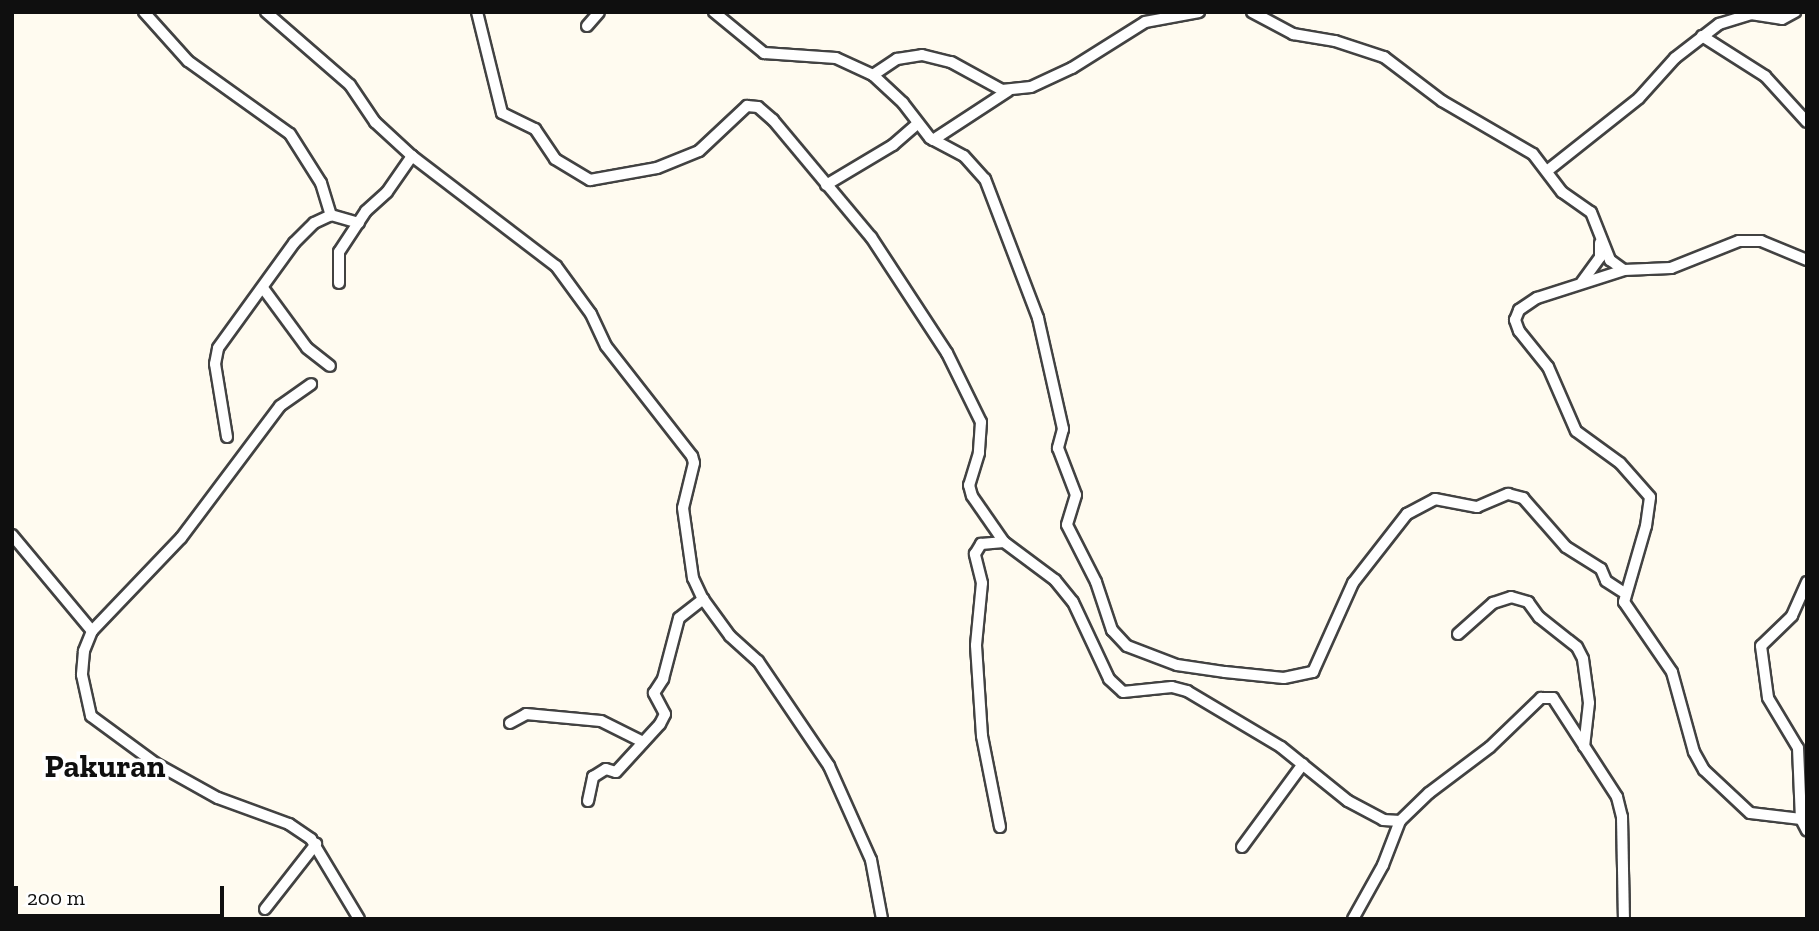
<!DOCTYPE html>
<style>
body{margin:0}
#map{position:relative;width:1819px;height:931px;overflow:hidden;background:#fffbf0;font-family:"Zilla Slab",serif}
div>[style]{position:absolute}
.roads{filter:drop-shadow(2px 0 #424242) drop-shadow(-2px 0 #424242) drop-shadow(0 2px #424242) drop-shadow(0 -2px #424242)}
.minor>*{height:10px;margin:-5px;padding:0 5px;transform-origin:5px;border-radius:5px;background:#fff}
span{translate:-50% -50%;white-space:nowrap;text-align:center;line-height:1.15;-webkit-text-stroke:7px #fff;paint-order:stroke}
.quarter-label{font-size:32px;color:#0f0f0f;font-weight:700}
.frame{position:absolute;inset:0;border:14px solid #0f0f0f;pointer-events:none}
.scale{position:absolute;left:14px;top:886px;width:210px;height:32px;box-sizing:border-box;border:4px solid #0f0f0f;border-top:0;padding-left:9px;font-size:21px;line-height:24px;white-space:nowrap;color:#0f0f0f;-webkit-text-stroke:5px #fff;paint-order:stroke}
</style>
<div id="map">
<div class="roads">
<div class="minor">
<div style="left:144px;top:12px;width:66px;rotate:48.1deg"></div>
<div style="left:188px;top:61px;width:125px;rotate:35.6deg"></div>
<div style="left:290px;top:134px;width:58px;rotate:57.7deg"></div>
<div style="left:321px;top:183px;width:34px;rotate:73deg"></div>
<div style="left:266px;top:12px;width:111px;rotate:41deg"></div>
<div style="left:350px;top:85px;width:45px;rotate:56deg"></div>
<div style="left:375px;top:122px;width:50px;rotate:42.6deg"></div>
<div style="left:412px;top:156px;width:181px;rotate:37.4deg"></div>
<div style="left:556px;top:266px;width:59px;rotate:53.9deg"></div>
<div style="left:591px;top:314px;width:35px;rotate:65deg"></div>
<div style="left:606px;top:346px;width:140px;rotate:52deg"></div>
<div style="left:692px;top:456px;width:7px;rotate:74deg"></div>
<div style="left:694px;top:463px;width:46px;rotate:103.7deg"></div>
<div style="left:683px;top:508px;width:71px;rotate:81.9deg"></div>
<div style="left:693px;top:578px;width:23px;rotate:65deg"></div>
<div style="left:703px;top:599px;width:46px;rotate:53.9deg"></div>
<div style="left:730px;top:636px;width:38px;rotate:42deg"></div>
<div style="left:758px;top:661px;width:127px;rotate:55.9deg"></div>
<div style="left:829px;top:766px;width:103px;rotate:65.9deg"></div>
<div style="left:871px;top:860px;width:60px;rotate:79.4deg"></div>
<div style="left:477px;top:12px;width:104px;rotate:76.1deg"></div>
<div style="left:502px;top:113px;width:37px;rotate:26deg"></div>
<div style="left:535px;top:129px;width:36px;rotate:56deg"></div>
<div style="left:555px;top:159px;width:41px;rotate:31deg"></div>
<div style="left:590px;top:180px;width:68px;rotate:-10.2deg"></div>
<div style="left:657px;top:168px;width:45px;rotate:-22deg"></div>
<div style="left:699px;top:151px;width:66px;rotate:-43.2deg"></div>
<div style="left:747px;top:106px;width:11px;rotate:5deg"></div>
<div style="left:758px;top:107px;width:20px;rotate:41deg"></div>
<div style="left:773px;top:120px;width:153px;rotate:50.1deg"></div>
<div style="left:871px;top:237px;width:139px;rotate:56.8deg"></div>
<div style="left:947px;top:353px;width:77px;rotate:63.8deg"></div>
<div style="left:981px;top:422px;width:31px;rotate:94deg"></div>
<div style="left:979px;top:453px;width:34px;rotate:107deg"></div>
<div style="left:969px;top:485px;width:11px;rotate:75deg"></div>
<div style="left:972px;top:496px;width:56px;rotate:55.2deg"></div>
<div style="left:1004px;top:542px;width:64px;rotate:36.7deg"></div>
<div style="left:1055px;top:580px;width:28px;rotate:51deg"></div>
<div style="left:1073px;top:602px;width:85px;rotate:64.9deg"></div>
<div style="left:1109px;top:679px;width:19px;rotate:43deg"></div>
<div style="left:1123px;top:692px;width:49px;rotate:-5.8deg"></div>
<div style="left:1172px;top:687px;width:16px;rotate:15deg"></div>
<div style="left:1187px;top:691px;width:109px;rotate:30.8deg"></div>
<div style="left:1281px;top:747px;width:86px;rotate:38.9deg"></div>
<div style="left:1348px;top:801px;width:40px;rotate:28deg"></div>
<div style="left:1383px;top:820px;width:17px;rotate:3deg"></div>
<div style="left:1400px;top:821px;width:40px;rotate:-44deg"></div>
<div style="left:1429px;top:793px;width:76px;rotate:-37deg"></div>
<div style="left:1490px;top:747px;width:71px;rotate:-43.9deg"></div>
<div style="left:1541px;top:698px;width:12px"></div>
<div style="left:1553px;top:698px;width:118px;rotate:57.1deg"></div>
<div style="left:1617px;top:797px;width:21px;rotate:76deg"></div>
<div style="left:1622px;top:817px;width:102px;rotate:88.9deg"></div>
<div style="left:714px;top:12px;width:65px;rotate:39.4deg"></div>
<div style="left:764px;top:53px;width:72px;rotate:4deg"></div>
<div style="left:836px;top:58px;width:41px;rotate:24.7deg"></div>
<div style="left:873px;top:75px;width:41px;rotate:43deg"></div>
<div style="left:903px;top:103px;width:44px;rotate:52.4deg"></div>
<div style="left:930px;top:138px;width:38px;rotate:28deg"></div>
<div style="left:964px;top:156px;width:31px;rotate:48deg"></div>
<div style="left:985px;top:179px;width:149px;rotate:69.1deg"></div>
<div style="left:1038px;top:318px;width:114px;rotate:77.3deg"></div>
<div style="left:1063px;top:429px;width:20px;rotate:105deg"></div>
<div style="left:1058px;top:448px;width:50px;rotate:69deg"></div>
<div style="left:1076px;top:495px;width:31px;rotate:107deg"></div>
<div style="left:1067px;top:525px;width:64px;rotate:63deg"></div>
<div style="left:1096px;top:582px;width:51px;rotate:71.6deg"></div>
<div style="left:1112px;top:630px;width:22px;rotate:47deg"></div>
<div style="left:1127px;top:646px;width:53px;rotate:20.8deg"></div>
<div style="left:1177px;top:665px;width:49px;rotate:8.3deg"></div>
<div style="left:1225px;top:672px;width:59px;rotate:5.8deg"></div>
<div style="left:1284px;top:678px;width:30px;rotate:-12deg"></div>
<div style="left:1313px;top:672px;width:98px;rotate:-65.8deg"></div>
<div style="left:1353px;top:583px;width:88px;rotate:-52deg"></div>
<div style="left:1407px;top:514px;width:32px;rotate:-28deg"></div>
<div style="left:1435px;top:499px;width:43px;rotate:10.8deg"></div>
<div style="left:1477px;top:507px;width:34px;rotate:-23deg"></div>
<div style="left:1508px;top:494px;width:16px;rotate:15deg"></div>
<div style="left:1523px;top:498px;width:65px;rotate:48.7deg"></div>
<div style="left:1566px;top:547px;width:41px;rotate:32.2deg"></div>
<div style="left:1601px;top:569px;width:13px;rotate:67deg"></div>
<div style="left:1606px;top:581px;width:20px;rotate:33deg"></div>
<div style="left:1252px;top:12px;width:47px;rotate:28.2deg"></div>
<div style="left:1293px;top:34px;width:43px;rotate:9.5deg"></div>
<div style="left:1335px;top:41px;width:52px;rotate:18.1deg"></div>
<div style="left:1384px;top:57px;width:73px;rotate:37.2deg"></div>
<div style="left:1442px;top:101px;width:105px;rotate:30.2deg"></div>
<div style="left:1533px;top:154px;width:48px;rotate:52.7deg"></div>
<div style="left:1562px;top:192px;width:35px;rotate:35deg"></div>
<div style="left:1591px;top:212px;width:52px;rotate:68.4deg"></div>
<div style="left:1610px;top:260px;width:17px;rotate:36deg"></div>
<div style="left:587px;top:26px;width:18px;rotate:-49deg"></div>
<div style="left:1702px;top:36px;width:75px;rotate:32.4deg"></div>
<div style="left:1765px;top:76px;width:62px;rotate:47.6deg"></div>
<div style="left:873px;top:75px;width:29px;rotate:-34deg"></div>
<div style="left:897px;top:59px;width:25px;rotate:-9deg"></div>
<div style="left:922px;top:55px;width:30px;rotate:14deg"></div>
<div style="left:951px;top:62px;width:58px;rotate:28.8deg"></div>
<div style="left:1002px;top:90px;width:29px;rotate:-6deg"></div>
<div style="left:1031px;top:87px;width:45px;rotate:-24.9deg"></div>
<div style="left:1072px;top:68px;width:86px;rotate:-32.2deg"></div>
<div style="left:1145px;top:22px;width:55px;rotate:-10.5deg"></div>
<div style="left:933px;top:140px;width:90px;rotate:-33.2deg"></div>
<div style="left:1547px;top:171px;width:117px;rotate:-38.4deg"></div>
<div style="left:1639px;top:98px;width:54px;rotate:-48deg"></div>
<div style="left:1675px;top:58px;width:56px;rotate:-37.7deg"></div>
<div style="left:1719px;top:24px;width:34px;rotate:-17deg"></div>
<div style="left:1751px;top:14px;width:31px;rotate:9deg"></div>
<div style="left:1782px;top:19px;width:15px;rotate:-28deg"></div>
<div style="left:826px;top:185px;width:78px;rotate:-30.8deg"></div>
<div style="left:893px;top:145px;width:32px;rotate:-41deg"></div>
<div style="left:1582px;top:282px;width:31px;rotate:-54deg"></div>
<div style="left:1600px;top:257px;width:14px;rotate:-90deg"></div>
<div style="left:339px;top:283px;width:31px;rotate:-90deg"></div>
<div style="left:339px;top:252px;width:49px;rotate:-56.6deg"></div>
<div style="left:366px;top:211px;width:28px;rotate:-42deg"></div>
<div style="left:387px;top:192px;width:44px;rotate:-55.2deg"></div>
<div style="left:263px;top:288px;width:74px;rotate:53.7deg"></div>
<div style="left:307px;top:348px;width:29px;rotate:38deg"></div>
<div style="left:227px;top:437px;width:74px;rotate:-99.3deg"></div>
<div style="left:215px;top:364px;width:16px;rotate:-79deg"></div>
<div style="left:218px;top:348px;width:130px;rotate:-54.1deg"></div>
<div style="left:294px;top:243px;width:28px;rotate:-45deg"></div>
<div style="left:314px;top:223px;width:19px;rotate:-25deg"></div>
<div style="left:331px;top:215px;width:29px;rotate:16deg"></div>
<div style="left:12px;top:535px;width:125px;rotate:50.2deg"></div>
<div style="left:92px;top:631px;width:22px;rotate:112deg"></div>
<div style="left:84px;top:651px;width:24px;rotate:95deg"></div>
<div style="left:82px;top:675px;width:42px;rotate:77.6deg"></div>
<div style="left:91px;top:716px;width:79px;rotate:36.3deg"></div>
<div style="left:155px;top:763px;width:72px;rotate:29.1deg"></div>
<div style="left:218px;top:798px;width:76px;rotate:20.1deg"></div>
<div style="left:289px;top:824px;width:27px;rotate:34deg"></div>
<div style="left:311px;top:839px;width:93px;rotate:59deg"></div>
<div style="left:1807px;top:582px;width:37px;rotate:114deg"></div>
<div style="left:1792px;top:616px;width:43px;rotate:135.9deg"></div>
<div style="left:1761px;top:646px;width:52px;rotate:82.3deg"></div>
<div style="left:1768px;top:698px;width:58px;rotate:59deg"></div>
<div style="left:1798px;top:748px;width:71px;rotate:87.6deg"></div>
<div style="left:1801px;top:819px;width:13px;rotate:63deg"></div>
<div style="left:92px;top:631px;width:129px;rotate:-46.3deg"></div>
<div style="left:181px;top:538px;width:165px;rotate:-53.1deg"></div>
<div style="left:280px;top:406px;width:38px;rotate:-35deg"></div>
<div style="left:1458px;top:634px;width:47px;rotate:-41.5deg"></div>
<div style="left:1493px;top:603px;width:19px;rotate:-18deg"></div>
<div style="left:1511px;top:597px;width:18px;rotate:16deg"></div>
<div style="left:1528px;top:602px;width:19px;rotate:54deg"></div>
<div style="left:1539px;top:617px;width:48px;rotate:38.3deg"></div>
<div style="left:1577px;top:647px;width:13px;rotate:63deg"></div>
<div style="left:1583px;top:659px;width:44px;rotate:82.2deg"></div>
<div style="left:1589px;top:703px;width:44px;rotate:96.5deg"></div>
<div style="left:510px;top:723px;width:18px;rotate:-29deg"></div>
<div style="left:526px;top:714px;width:75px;rotate:5.3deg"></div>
<div style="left:601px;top:721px;width:47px;rotate:26.6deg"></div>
<div style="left:588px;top:801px;width:25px;rotate:-78deg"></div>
<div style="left:593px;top:777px;width:15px;rotate:-32deg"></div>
<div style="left:606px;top:769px;width:10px;rotate:17deg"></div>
<div style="left:616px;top:772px;width:65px;rotate:-47.5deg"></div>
<div style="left:660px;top:724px;width:11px;rotate:-63deg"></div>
<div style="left:665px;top:714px;width:24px;rotate:-118deg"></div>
<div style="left:654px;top:693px;width:17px;rotate:-57deg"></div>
<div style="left:663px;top:679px;width:63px;rotate:-75.3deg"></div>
<div style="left:679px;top:618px;width:31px;rotate:-38deg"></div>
<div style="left:1801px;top:819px;width:51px;rotate:-173.3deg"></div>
<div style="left:1750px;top:813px;width:63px;rotate:-136.9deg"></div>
<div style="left:1704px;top:770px;width:21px;rotate:-119deg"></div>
<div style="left:1694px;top:752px;width:83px;rotate:-105.4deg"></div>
<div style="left:1672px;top:672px;width:85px;rotate:-124.4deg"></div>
<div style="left:1624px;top:602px;width:79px;rotate:-73.9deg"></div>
<div style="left:1646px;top:526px;width:29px;rotate:-82deg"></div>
<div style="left:1650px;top:497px;width:45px;rotate:-131.4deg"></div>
<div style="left:1620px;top:463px;width:54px;rotate:-144deg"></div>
<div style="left:1576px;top:431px;width:70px;rotate:-113.6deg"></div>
<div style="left:1548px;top:367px;width:46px;rotate:-128.9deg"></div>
<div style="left:1519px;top:331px;width:12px;rotate:-110deg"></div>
<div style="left:1515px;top:320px;width:11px;rotate:-68deg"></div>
<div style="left:1519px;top:310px;width:22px;rotate:-34deg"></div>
<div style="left:1537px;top:298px;width:91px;rotate:-17.8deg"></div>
<div style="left:1624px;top:270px;width:47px;rotate:-2.4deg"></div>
<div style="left:1671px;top:268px;width:73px;rotate:-21.7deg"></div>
<div style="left:1739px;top:241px;width:22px"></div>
<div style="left:1761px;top:241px;width:50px;rotate:22.4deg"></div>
<div style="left:1000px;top:827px;width:93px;rotate:-101.2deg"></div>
<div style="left:982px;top:736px;width:91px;rotate:-93.8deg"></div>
<div style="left:976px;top:645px;width:62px;rotate:-84.5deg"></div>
<div style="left:982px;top:583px;width:30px;rotate:-104deg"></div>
<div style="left:975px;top:554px;width:12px;rotate:-59deg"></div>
<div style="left:981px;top:544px;width:23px;rotate:-5deg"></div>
<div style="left:1242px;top:847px;width:103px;rotate:-53.7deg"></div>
<div style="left:265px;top:909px;width:83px;rotate:-51.9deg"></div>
<div style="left:1353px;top:919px;width:62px;rotate:-60.9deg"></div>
<div style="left:1383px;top:865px;width:47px;rotate:-68.9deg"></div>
</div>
</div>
<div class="quarter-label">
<span style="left:105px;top:766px">Pakuran</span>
</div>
<div class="frame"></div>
<div class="scale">200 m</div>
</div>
